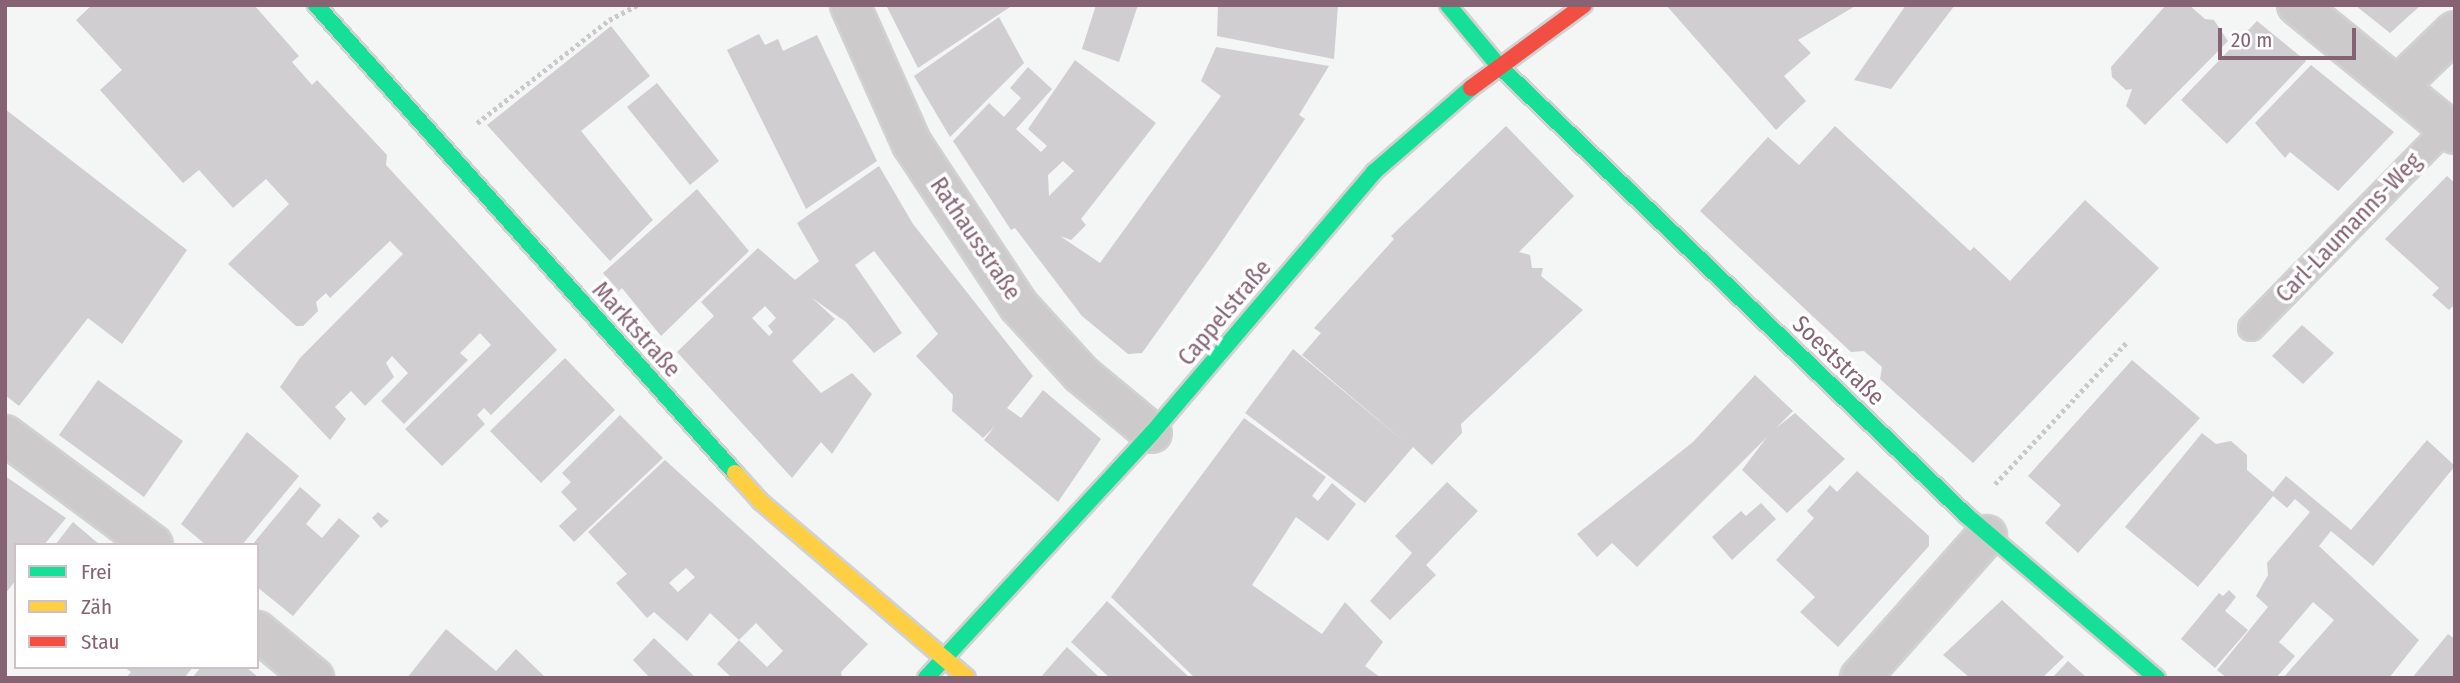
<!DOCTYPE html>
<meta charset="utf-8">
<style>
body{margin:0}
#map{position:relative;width:2460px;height:683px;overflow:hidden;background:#f4f5f5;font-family:"Fira Sans Condensed",sans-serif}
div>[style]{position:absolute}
.building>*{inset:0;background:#d0ced0}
.path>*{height:4.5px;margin-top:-2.25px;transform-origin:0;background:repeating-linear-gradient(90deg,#cac8c9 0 3.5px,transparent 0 7px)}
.roads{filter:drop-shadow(2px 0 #d2d1d1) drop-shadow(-2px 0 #d2d1d1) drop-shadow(0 2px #d2d1d1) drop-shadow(0 -2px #d2d1d1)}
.lane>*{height:24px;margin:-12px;padding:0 12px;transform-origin:12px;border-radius:12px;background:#cdcacb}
.street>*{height:38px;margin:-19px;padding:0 19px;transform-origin:19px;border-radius:19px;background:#cdcacb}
.fast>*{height:16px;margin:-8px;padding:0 8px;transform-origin:8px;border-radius:8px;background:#16e098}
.slow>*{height:16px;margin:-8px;padding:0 8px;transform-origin:8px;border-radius:8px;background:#ffcf43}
.jam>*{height:16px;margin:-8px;padding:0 8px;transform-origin:8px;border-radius:8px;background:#f24e42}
span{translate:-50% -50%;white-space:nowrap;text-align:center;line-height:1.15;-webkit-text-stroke:7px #fff;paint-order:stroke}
.street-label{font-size:24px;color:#866373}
.frame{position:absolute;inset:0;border:7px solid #866373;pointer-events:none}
.legend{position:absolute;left:14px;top:543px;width:245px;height:126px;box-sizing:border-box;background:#fff;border:2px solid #cfc1c7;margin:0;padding:9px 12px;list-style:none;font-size:21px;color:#866373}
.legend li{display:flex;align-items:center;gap:14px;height:35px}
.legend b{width:35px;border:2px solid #cfc1c7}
.scale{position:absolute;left:2218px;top:28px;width:138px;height:32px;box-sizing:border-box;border:4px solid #866373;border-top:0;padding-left:9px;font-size:21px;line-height:24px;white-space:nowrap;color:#866373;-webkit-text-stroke:5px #fff;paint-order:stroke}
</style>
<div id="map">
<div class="building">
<div style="clip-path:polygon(92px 5px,254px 5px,299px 56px,292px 62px,312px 85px,317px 80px,387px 155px,386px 165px,557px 350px,491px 415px,484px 408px,477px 415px,485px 424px,442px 466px,405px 429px,491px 345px,480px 333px,460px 353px,468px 360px,404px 424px,381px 401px,408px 373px,392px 356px,386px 363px,394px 377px,365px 406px,351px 391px,335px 407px,346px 419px,330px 440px,280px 387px,300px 358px,403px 254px,390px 241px,330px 298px,326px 293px,316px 302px,318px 311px,303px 326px,296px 326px,228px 264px,289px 204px,266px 179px,233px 208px,199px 170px,183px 183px,100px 90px,122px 70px,76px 20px)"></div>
<div style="clip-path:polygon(886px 5px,1013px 5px,918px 68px)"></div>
<div style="clip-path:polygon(1096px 5px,1138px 5px,1119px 62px,1082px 49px)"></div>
<div style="clip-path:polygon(1218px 5px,1338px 5px,1334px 59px,1217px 36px)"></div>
<div style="clip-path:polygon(1666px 5px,1857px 5px,1798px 40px,1811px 53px,1784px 76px,1806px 101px,1776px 130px)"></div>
<div style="clip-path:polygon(1906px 5px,1955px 5px,1891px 89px,1854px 80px)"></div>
<div style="clip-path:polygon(2166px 5px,2189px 5px,2205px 19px,2214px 20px,2228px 41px,2145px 125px,2126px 106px,2132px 89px,2126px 90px,2112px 77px,2111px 67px)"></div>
<div style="clip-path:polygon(2355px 5px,2421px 5px,2390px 33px)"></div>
<div style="clip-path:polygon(999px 17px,1024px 63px,950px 137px,914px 76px)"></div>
<div style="clip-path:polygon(2257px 21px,2306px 61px,2227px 144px,2181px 100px)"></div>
<div style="clip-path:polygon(611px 26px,650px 76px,581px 131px,653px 220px,610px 261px,487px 125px)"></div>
<div style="clip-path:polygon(759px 34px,765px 45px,778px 39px,783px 51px,817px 35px,877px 161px,806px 209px,727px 50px)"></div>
<div style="clip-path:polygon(evenodd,1216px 47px,1329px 66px,1299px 115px,1305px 119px,1218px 247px,1142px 353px,1128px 354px,1082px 316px,1015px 228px,1011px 230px,953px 141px,989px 103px,1004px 117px,1021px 98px,1010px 88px,1028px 67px,1052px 89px,1016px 129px,1041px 152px,1047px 146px,1028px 129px,1075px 60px,1156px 123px,1081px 219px,1086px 225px,1071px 240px,1060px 236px,1100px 263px,1221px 96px,1201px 81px,1216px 47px,1063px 161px,1074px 171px,1049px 196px,1048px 175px,1063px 161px)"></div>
<div style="clip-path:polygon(2311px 65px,2394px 132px,2338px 191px,2290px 152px,2285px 158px,2255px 123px)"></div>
<div style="clip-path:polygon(657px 83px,719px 161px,690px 185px,627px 107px)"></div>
<div style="clip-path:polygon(5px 109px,187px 250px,122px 344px,88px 318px,19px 406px,5px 395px)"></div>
<div style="clip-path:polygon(1506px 126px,1574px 196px,1519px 252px,1530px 255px,1532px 268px,1543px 268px,1541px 276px,1583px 310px,1461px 424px,1462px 433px,1432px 465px,1413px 447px,1365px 503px,1245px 413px,1293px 349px,1407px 444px,1302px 355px,1321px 333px,1314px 328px,1394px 239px,1391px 236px)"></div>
<div style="clip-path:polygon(1835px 126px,1970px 251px,1974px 247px,2010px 281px,2085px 200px,2159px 268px,1973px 463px,1880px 379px,1882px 367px,1864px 351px,1851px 352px,1700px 211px,1768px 137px,1799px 165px)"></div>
<div style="clip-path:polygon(evenodd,879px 166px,913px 224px,1033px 376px,1007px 408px,1021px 418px,1043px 390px,1101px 439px,1058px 502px,984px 440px,995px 426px,983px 438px,952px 411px,953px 395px,916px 356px,938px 334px,874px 251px,855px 265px,902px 333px,874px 353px,846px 322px,812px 298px,835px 319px,792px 361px,821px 393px,852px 373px,872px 394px,832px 454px,821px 442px,792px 478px,677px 352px,714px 316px,701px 302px,758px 248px,795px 280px,819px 261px,797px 223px,879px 166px,765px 306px,776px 318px,768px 326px,773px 332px,769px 336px,752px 318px,765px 306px)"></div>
<div style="clip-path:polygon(2447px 176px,2455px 183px,2455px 304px,2449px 310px,2432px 295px,2439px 288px,2385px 239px)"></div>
<div style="clip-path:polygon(697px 189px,749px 251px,661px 336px,622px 288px,618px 292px,603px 273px)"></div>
<div style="clip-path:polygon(2302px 325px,2334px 353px,2303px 384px,2272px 356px)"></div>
<div style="clip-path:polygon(565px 358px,615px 410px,541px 483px,490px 431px)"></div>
<div style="clip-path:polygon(2132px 360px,2200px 418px,2078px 553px,2045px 523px,2061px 505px,2028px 476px)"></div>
<div style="clip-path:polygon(1755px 375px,1793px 411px,1776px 428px,1795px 413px,1845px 459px,1787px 513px,1742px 470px,1767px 437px,1637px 567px,1612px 543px,1597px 557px,1577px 534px,1693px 442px)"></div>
<div style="clip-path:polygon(98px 380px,183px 441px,144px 497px,59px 435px)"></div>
<div style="clip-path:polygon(620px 415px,663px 458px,574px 542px,559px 526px,577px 509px,561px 492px,571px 482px,562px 473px)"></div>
<div style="clip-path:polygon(1244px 418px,1326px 477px,1312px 496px,1318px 501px,1332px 483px,1356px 504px,1328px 541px,1296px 517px,1252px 585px,1322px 634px,1345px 602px,1383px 642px,1365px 666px,1381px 678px,1195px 678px,1111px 597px)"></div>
<div style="clip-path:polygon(247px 432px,299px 476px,242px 545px,206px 545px,181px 524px)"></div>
<div style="clip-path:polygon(2202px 433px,2216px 444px,2231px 441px,2247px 455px,2247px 470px,2273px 492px,2286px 476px,2351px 530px,2427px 440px,2455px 466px,2373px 566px,2331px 531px,2319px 546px,2419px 640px,2389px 678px,2283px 678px,2334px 620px,2313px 602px,2279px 642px,2295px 656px,2276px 678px,2227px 678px,2217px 670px,2268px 607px,2256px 596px,2268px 575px,2267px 563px,2310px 512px,2295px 499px,2287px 508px,2273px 496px,2198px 587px,2125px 527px)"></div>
<div style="clip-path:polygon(evenodd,665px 460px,868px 644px,841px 672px,842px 678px,732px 678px,717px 664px,739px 640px,710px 613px,687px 641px,654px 612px,647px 618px,616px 583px,627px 574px,588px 532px,665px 460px,686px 568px,695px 577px,678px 592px,669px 583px,686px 568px,665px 460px,756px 623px,783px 651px,767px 667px,739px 640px,756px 623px)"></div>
<div style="clip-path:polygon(1857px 471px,1929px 536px,1929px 546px,1838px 647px,1800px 612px,1815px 597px,1776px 560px,1814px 518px,1807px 511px,1830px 485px,1837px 492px)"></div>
<div style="clip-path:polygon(5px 476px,66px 518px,44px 545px,16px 545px,16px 580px,5px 594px)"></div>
<div style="clip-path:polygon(1447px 482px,1478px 511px,1426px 565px,1436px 575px,1390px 620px,1370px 601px,1412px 553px,1395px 536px)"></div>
<div style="clip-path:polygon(300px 487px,321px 505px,306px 524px,322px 538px,339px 518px,360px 536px,293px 616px,257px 587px,257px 545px,252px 545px)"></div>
<div style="clip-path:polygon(1761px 503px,1776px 519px,1732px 560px,1712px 537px,1741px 511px,1746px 516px)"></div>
<div style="clip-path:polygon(378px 512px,389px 521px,381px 528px,372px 518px)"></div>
<div style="clip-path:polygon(73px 522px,100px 545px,55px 545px)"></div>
<div style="clip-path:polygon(2229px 590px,2236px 597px,2225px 611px,2248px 630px,2215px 668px,2181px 639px,2219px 593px,2223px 596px)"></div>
<div style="clip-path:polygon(2002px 600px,2064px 657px,2042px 678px,1970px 678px,1943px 655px)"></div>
<div style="clip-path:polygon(1107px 601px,1190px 678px,1110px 678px,1071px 642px)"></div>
<div style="clip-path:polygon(446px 629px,496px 671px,516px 649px,546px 678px,407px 678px)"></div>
<div style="clip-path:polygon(2448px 634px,2455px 639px,2455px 678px,2412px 678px)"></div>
<div style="clip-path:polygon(654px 638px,696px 678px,650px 678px,633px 660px)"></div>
<div style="clip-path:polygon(1067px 647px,1100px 678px,1040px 678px)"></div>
<div style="clip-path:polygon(2068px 661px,2087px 678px,2052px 678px)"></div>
<div style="clip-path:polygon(124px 667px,193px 667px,184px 678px,126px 678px,131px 672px)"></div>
<div style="clip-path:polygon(201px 667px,246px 667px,259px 678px,192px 678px)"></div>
</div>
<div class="path">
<div style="left:477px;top:123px;width:167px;rotate:-38deg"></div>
<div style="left:609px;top:20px;width:32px;rotate:-28deg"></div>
<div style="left:1995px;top:484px;width:195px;rotate:-47.1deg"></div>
</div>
<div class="roads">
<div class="lane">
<div style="left:2251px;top:328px;width:280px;rotate:-45.6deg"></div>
</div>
<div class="street">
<div style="left:850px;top:5px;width:152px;rotate:66deg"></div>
<div style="left:912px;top:144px;width:194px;rotate:56.6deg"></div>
<div style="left:1019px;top:306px;width:92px;rotate:47.6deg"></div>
<div style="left:1081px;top:374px;width:92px;rotate:39.7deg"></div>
<div style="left:2297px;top:5px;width:204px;rotate:39.2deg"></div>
<div style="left:2400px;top:84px;width:76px;rotate:-43.9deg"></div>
<div style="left:5px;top:435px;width:184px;rotate:36.6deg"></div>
<div style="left:257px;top:631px;width:74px;rotate:39.5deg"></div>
<div style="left:1860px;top:678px;width:191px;rotate:-48.4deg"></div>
</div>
<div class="fast">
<div style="left:316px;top:5px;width:628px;rotate:48.16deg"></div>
<div style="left:1448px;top:5px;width:78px;rotate:50.2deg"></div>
<div style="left:1498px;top:65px;width:649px;rotate:43.88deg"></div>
<div style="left:1966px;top:515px;width:251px;rotate:40.5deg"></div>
<div style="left:926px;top:678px;width:333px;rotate:-47.3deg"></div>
<div style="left:1152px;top:433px;width:343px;rotate:-49.6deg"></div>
<div style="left:1374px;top:172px;width:128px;rotate:-40.9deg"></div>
</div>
<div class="slow">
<div style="left:735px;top:473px;width:38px;rotate:48deg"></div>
<div style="left:760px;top:501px;width:272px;rotate:40.5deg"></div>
</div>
<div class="jam">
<div style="left:1471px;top:88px;width:140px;rotate:-36.3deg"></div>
</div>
</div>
<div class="street-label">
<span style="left:2349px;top:228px;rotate:-46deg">Carl-Laumanns-Weg</span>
<span style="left:975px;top:239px;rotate:56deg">Rathausstraße</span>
<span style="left:1225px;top:313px;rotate:-50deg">Cappelstraße</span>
<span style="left:636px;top:330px;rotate:48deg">Marktstraße</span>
<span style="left:1838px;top:361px;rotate:44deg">Soeststraße</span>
</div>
<div class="frame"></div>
<ul class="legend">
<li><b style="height:9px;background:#16e098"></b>Frei</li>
<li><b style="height:9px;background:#ffcf43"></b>Zäh</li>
<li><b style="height:9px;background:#f24e42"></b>Stau</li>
</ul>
<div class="scale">20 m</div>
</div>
